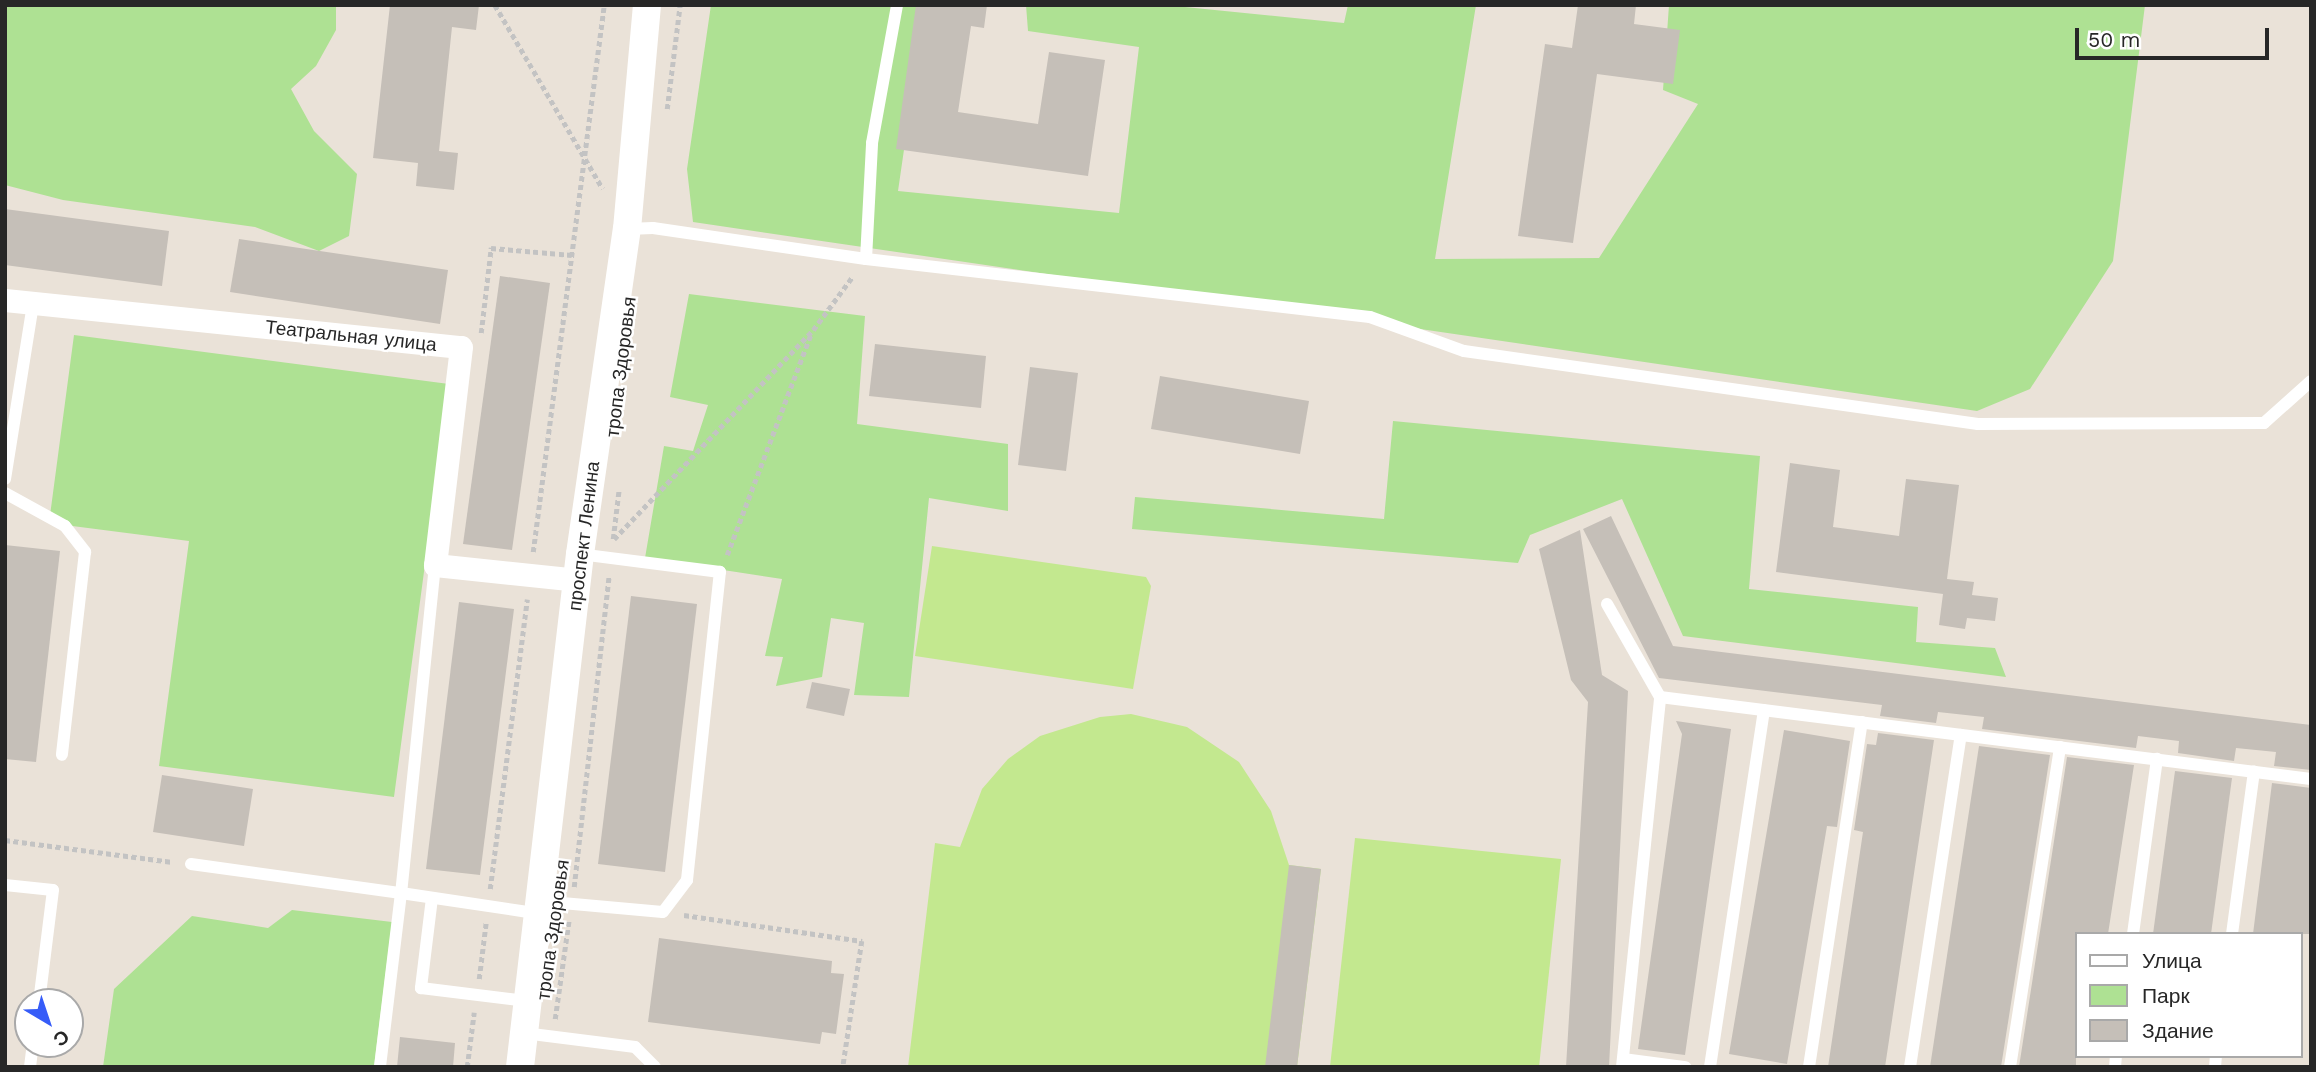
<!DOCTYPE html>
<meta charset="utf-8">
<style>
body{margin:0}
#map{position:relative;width:2316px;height:1072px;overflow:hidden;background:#eae2d8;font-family:"Work Sans",sans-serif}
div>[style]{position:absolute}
.green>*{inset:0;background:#aee193}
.pitch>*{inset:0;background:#c3e88f}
.building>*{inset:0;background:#c5bfb8}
.path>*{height:4.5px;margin-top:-2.25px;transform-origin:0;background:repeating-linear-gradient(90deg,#c3c3c3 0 5px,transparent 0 8.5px)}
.service>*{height:12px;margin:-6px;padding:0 6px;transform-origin:6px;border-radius:6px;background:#fff}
.minor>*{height:23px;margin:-11.5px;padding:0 11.5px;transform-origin:11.5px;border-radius:11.5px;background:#fff}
.tertiary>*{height:28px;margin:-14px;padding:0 14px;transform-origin:14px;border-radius:14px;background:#fff}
span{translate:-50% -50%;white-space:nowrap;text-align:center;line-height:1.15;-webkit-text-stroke:5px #fff;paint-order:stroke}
.street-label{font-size:19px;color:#272727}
.frame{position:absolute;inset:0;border:7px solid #272727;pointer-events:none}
.legend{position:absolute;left:2075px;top:932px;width:228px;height:126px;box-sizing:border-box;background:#fff;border:2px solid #a9a9a9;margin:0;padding:9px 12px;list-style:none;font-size:21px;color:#272727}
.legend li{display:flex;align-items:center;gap:14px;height:35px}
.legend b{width:35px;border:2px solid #a9a9a9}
.north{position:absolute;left:14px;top:988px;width:70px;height:70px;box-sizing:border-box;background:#fff;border:2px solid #a9a9a9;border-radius:50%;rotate:141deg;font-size:19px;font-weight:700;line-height:28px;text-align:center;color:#272727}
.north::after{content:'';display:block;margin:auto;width:24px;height:32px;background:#365cf8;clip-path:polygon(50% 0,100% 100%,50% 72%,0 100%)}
.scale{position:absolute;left:2075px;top:28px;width:194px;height:32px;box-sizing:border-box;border:4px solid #272727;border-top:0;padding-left:9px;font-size:21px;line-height:24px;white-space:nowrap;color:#272727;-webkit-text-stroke:5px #fff;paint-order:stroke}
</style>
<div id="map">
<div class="green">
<div style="clip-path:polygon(5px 5px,336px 5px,336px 30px,316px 66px,291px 89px,314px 131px,357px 174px,349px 236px,319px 251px,255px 227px,63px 200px,5px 185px)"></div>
<div style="clip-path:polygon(711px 5px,925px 5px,898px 191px,1119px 213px,1139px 47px,1028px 31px,1026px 5px,1165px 5px,1344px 23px,1348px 5px,1476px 5px,1435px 259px,1599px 258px,1698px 104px,1663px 90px,1669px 5px,2145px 5px,2113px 261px,2030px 389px,1977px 411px,693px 222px,687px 169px)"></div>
<div style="clip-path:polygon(689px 294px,865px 316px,857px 424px,1008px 444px,1008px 511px,929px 498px,909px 697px,854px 695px,864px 623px,831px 618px,822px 677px,776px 686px,783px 657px,765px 656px,782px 579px,645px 558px,664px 446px,693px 451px,708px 405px,670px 397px)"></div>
<div style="clip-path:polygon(74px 335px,449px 384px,394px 797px,159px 766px,189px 541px,49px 523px)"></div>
<div style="clip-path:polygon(1393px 421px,1760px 456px,1749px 589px,1918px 607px,1916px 642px,1995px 648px,2006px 677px,1683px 636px,1622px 499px,1530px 535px,1518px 563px,1132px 529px,1135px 497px,1384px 519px)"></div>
<div style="clip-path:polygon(292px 910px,392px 922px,374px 1067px,103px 1067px,114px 989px,192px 916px,268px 928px)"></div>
</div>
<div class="pitch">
<div style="clip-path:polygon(932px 546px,1146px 577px,1151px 586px,1133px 689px,915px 656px)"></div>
<div style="clip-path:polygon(1131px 714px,1187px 727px,1239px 762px,1271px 811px,1289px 865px,1321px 869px,1297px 1067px,908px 1067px,935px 843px,960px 847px,982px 789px,1008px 759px,1040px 736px,1100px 717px)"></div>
<div style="clip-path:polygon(1355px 838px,1561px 859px,1539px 1067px,1330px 1067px)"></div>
</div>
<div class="building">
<div style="clip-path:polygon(390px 5px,479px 5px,476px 30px,452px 27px,439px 151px,458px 153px,454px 190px,416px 186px,418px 163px,373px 158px)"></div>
<div style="clip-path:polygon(916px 5px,987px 5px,984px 28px,971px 26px,958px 112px,1038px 124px,1049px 52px,1105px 60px,1088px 176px,896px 149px)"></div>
<div style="clip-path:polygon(1578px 5px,1636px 5px,1634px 24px,1680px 30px,1673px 84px,1597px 74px,1573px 243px,1518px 236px,1545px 44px,1572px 48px)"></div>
<div style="clip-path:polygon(5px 209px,169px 231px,162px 286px,5px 265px)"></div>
<div style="clip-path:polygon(239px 239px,448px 270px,440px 324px,230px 292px)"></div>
<div style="clip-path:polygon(500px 276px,550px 283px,512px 550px,463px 544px)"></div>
<div style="clip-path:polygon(875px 344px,986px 356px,981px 408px,869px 396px)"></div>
<div style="clip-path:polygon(1030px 367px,1078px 373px,1066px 471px,1018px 465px)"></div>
<div style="clip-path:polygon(1160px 376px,1309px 401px,1300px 454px,1151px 429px)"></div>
<div style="clip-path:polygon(1790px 463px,1840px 470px,1833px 527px,1899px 536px,1906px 479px,1959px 485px,1947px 579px,1974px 582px,1972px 595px,1998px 598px,1995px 621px,1967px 618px,1965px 629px,1939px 625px,1943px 594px,1776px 572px)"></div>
<div style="clip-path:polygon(1611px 516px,1673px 646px,2311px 725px,2311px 770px,2274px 766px,2276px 752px,2236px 748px,2234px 761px,2178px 753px,2179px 741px,2138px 736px,2136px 748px,1982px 729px,1984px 717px,1938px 712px,1936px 723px,1880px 716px,1882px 705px,1659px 678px,1583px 529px)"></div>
<div style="clip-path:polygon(1580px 530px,1602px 675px,1628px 691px,1609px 1067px,1566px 1067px,1588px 702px,1571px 680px,1539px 549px)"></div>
<div style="clip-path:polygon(5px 545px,60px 551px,36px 762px,5px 759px)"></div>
<div style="clip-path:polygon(631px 596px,697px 604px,665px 872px,598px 864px)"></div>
<div style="clip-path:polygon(459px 602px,514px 609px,480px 875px,426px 869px)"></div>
<div style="clip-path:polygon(812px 682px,850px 689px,844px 716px,806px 708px)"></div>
<div style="clip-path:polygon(1676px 721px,1731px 729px,1685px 1055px,1638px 1049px,1682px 734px)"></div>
<div style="clip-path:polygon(1784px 730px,1850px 741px,1837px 827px,1827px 826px,1787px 1064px,1729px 1054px)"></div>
<div style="clip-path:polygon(1878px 733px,1934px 740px,1885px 1067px,1828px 1067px,1863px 832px,1854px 830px,1867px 744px,1876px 745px)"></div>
<div style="clip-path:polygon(1979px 746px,2050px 755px,2001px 1067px,1930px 1067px)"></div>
<div style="clip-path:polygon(2067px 757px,2134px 765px,2108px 934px,2076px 934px,2076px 1067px,2019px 1067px)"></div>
<div style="clip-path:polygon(2175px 771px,2232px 778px,2211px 934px,2153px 934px)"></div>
<div style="clip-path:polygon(162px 775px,253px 789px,244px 846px,153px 832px)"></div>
<div style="clip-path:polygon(2272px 783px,2311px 788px,2311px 934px,2253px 934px)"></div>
<div style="clip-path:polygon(1289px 865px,1321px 869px,1297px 1067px,1265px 1067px)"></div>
<div style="clip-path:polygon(659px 938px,832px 961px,831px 973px,844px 974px,836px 1034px,822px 1032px,820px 1044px,648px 1022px)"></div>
<div style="clip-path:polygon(400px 1037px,455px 1043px,453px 1067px,397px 1067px)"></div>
</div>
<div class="path">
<div style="left:495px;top:5px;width:213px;rotate:59.6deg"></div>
<div style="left:667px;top:109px;width:105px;rotate:-82.9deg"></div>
<div style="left:481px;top:333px;width:86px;rotate:-83.3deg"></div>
<div style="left:491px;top:248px;width:81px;rotate:4.9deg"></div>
<div style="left:613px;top:539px;width:50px;rotate:-83.2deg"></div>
<div style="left:614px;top:539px;width:289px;rotate:-46.4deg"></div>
<div style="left:813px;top:330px;width:67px;rotate:-53.5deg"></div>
<div style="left:533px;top:552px;width:552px;rotate:-82.6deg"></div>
<div style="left:727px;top:555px;width:236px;rotate:-69.2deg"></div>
<div style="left:5px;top:840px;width:169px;rotate:7.5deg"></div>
<div style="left:574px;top:887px;width:313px;rotate:-83.6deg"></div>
<div style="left:490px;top:889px;width:292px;rotate:-82.7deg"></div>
<div style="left:684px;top:915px;width:180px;rotate:8.3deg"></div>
<div style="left:862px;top:941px;width:127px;rotate:98.6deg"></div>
<div style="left:479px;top:979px;width:57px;rotate:-83deg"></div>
<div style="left:555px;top:1019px;width:100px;rotate:-82deg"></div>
<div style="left:467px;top:1067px;width:55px;rotate:-82.7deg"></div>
</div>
<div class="service">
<div style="left:627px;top:229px;width:26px;rotate:-2deg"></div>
<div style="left:653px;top:228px;width:215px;rotate:8.3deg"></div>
<div style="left:866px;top:259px;width:507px;rotate:6.56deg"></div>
<div style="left:1370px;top:317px;width:100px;rotate:19.9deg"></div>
<div style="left:1464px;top:351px;width:519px;rotate:8.08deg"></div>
<div style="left:1978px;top:424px;width:286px;rotate:-0.2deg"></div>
<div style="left:2264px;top:423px;width:63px;rotate:-41.8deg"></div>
<div style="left:866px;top:259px;width:116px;rotate:-87deg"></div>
<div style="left:872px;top:143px;width:140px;rotate:-79.7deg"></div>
<div style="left:5px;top:479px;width:177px;rotate:-80.9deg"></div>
<div style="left:5px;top:493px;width:68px;rotate:28.8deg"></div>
<div style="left:65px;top:526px;width:33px;rotate:52deg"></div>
<div style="left:85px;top:552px;width:204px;rotate:96.5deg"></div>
<div style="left:435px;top:565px;width:330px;rotate:95.9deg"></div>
<div style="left:401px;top:893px;width:135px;rotate:8.5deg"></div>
<div style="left:1607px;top:604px;width:107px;rotate:60.3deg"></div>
<div style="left:1660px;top:697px;width:656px;rotate:7.18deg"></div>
<div style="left:191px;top:864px;width:212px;rotate:7.9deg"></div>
<div style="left:401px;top:893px;width:175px;rotate:96.9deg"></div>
<div style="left:5px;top:885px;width:48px;rotate:5.9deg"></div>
<div style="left:53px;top:890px;width:113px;rotate:97.1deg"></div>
<div style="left:432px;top:898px;width:91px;rotate:97deg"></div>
<div style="left:421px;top:988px;width:107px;rotate:7deg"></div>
<div style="left:540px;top:901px;width:123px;rotate:5.1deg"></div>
<div style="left:663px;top:912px;width:40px;rotate:-53deg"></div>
<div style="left:687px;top:880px;width:310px;rotate:-83.9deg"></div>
<div style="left:720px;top:572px;width:141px;rotate:-172.7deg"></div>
<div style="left:2133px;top:934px;width:177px;rotate:-82.2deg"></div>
<div style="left:2232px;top:934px;width:164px;rotate:-82.3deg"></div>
<div style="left:524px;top:1033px;width:112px;rotate:7.2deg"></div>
<div style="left:635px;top:1047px;width:28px;rotate:45deg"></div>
<div style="left:1623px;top:1059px;width:63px;rotate:7.4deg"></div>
<div style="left:30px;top:1067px;width:23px;rotate:-83deg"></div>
<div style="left:1622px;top:1067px;width:372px;rotate:-84.1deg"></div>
<div style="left:1710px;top:1067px;width:361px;rotate:-81.4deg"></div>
<div style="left:1809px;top:1067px;width:349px;rotate:-81.3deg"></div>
<div style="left:1910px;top:1067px;width:336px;rotate:-81.3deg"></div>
<div style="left:2010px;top:1067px;width:324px;rotate:-81.1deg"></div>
<div style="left:2115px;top:1067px;width:11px;rotate:-85deg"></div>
<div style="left:2215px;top:1067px;width:11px;rotate:-85deg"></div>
</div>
<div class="minor">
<div style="left:5px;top:300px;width:458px;rotate:5.9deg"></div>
<div style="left:461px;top:347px;width:220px;rotate:96.8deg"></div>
<div style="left:435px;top:565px;width:144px;rotate:6deg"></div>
</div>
<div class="tertiary">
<div style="left:520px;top:1067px;width:516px;rotate:-83.33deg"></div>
<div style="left:580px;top:554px;width:328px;rotate:-81.8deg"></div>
<div style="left:627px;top:229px;width:225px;rotate:-84.9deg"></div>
</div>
<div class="street-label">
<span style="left:351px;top:336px;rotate:6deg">Театральная улица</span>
<span style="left:621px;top:367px;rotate:-83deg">тропа Здоровья</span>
<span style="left:584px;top:536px;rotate:-83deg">проспект Ленина</span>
<span style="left:553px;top:930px;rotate:-82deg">тропа Здоровья</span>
</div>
<div class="frame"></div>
<ul class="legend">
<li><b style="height:9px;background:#fff"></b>Улица</li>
<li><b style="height:19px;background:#aee193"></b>Парк</li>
<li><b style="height:19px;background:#c5bfb8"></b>Здание</li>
</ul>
<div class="north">С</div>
<div class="scale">50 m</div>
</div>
